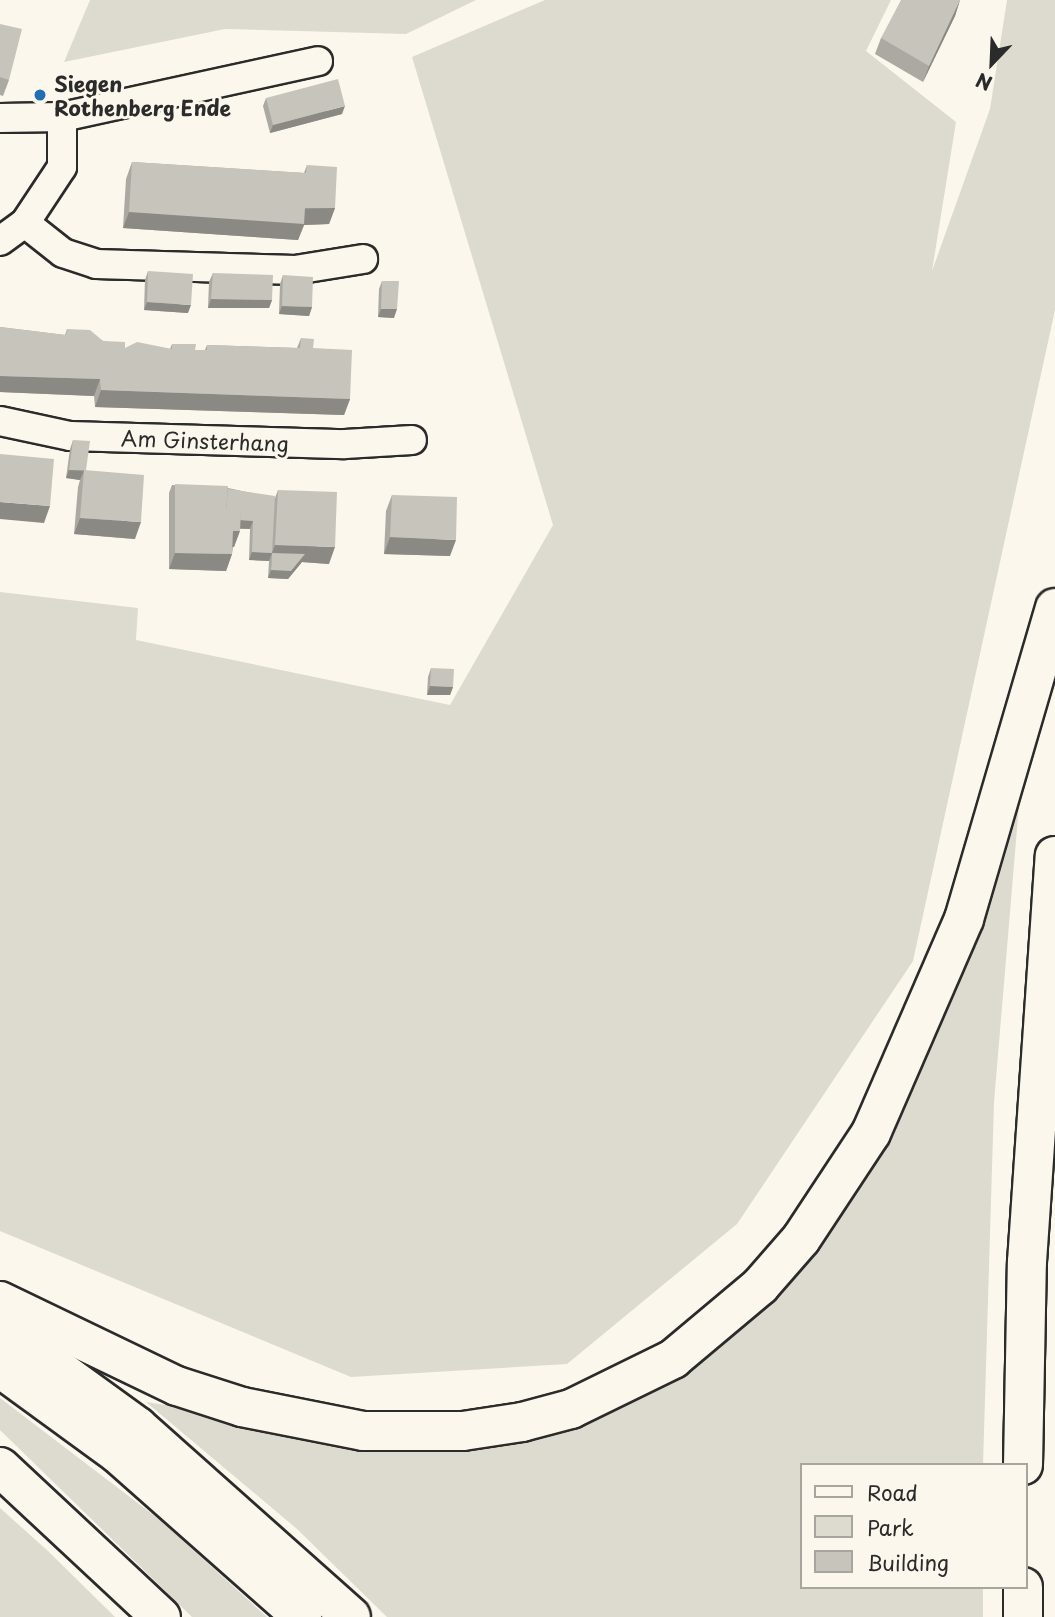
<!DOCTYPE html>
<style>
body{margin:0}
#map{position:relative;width:1055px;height:1617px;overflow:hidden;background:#fbf7ec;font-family:"Playpen Sans",sans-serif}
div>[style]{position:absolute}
.green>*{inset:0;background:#dddad0}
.roads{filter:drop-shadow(2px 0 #2b2b2b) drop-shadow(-2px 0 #2b2b2b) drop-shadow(0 2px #2b2b2b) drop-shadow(0 -2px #2b2b2b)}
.minor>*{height:28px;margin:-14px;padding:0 14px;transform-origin:14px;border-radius:14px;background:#fbf7ec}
.motorway>*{height:38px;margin:-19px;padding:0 19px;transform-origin:19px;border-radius:19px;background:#fbf7ec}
.wall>*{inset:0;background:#aba9a2}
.shaded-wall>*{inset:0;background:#8b8984}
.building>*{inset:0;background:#c7c4bc}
.dots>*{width:19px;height:19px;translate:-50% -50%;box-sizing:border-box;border:4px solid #fbf7ec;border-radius:50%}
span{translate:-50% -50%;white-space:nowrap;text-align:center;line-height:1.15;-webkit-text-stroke:6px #fbf7ec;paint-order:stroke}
.poi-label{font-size:21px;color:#2b2b2b;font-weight:700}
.left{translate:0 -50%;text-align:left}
.street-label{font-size:21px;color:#2b2b2b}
.legend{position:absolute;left:800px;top:1463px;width:228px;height:126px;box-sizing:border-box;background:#fbf7ec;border:2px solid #a8a59f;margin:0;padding:9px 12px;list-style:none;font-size:21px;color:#2b2b2b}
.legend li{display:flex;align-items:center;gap:14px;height:35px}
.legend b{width:35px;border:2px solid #a8a59f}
.north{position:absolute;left:957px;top:28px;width:70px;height:70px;-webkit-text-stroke:5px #fbf7ec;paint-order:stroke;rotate:203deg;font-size:19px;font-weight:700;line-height:28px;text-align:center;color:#2b2b2b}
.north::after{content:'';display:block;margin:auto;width:24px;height:32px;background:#2b2b2b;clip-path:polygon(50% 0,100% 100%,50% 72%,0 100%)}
</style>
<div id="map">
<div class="green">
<div style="clip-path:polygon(90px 0,476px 0,406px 34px,225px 29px,64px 62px)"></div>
<div style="clip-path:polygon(545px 0,891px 0,866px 51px,956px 122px,932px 271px,990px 109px,1007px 0,1055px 0,1055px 310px,913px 961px,737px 1224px,567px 1364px,351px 1377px,0 1231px,0 592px,138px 608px,136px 640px,450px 705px,553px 525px,412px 57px)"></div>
<div style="clip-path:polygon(1023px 758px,994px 1102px,983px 1465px,801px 1465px,801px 1587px,983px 1587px,983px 1617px,387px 1617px,297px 1529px,146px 1402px,234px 1416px,567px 1419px,816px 1238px)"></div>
<div style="clip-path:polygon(0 1398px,160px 1520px,267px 1617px,192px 1617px,0 1430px)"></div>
<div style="clip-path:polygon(0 1508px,48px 1551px,115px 1617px,0 1617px)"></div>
</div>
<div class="roads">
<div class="minor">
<div style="left:0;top:118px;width:62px;rotate:-0.9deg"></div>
<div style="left:62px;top:117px;width:262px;rotate:-12.3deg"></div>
<div style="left:25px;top:223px;width:48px;rotate:38.3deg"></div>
<div style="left:63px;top:253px;width:35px;rotate:18deg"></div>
<div style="left:96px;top:264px;width:199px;rotate:1.7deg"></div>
<div style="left:295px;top:270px;width:69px;rotate:-9.2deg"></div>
<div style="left:0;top:241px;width:31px;rotate:-36deg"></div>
<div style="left:25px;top:223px;width:67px;rotate:-56.5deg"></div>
<div style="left:62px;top:167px;width:50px;rotate:-90deg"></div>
<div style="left:0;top:421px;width:72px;rotate:12.1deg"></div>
<div style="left:70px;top:436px;width:275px;rotate:1.7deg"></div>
<div style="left:345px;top:444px;width:67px;rotate:-3.4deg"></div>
</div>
<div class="motorway">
<div style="left:0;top:1301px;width:196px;rotate:25.7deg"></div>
<div style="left:177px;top:1386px;width:68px;rotate:17.9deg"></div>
<div style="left:242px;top:1407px;width:123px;rotate:11.2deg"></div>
<div style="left:363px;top:1431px;width:100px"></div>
<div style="left:463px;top:1431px;width:60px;rotate:-8.7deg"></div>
<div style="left:522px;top:1422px;width:51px;rotate:-14.9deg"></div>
<div style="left:571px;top:1409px;width:114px;rotate:-26.1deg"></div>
<div style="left:673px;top:1359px;width:114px;rotate:-40deg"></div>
<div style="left:760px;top:1286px;width:62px;rotate:-48.9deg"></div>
<div style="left:801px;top:1239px;width:127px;rotate:-56.6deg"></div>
<div style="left:871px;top:1133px;width:233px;rotate:-66.5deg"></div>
<div style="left:964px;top:919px;width:324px;rotate:-73.7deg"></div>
<div style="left:0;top:1327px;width:170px;rotate:35.9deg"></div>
<div style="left:138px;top:1427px;width:285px;rotate:41.7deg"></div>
<div style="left:0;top:1368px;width:146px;rotate:36.1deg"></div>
<div style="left:118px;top:1454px;width:246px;rotate:41.5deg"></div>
<div style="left:1023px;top:1465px;width:203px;rotate:-88.9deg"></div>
<div style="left:1027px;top:1262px;width:407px;rotate:-86.1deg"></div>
<div style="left:0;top:1467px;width:220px;rotate:43deg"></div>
<div style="left:1023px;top:1587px;width:30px;rotate:90deg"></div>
</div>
</div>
<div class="wall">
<div style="clip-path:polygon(960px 0,955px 16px,923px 82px,875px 54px,881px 38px)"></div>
<div style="clip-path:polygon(0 24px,9px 80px,3px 96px,0 95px)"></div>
<div style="clip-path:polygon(266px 98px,342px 114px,270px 133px,263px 106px)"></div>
<div style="clip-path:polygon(132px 162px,304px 173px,307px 165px,335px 208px,329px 224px,304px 225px,298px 240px,123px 228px,126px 179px)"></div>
<div style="clip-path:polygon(148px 271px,188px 313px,144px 310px,145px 280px)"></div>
<div style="clip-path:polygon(213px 273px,272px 300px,269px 308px,208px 308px,209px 282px)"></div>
<div style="clip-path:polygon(283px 275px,312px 307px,309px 316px,279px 314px,280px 284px)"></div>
<div style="clip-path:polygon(382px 281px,394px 318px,378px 317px,379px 289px)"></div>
<div style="clip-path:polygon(0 327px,65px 335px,67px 329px,125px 348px,170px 349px,172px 344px,195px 350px,205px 350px,207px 345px,297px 348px,301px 338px,313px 348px,350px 399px,344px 415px,95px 407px,94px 396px,0 392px)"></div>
<div style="clip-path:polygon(73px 440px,86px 470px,135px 539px,74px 534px,78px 487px,80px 480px,66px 478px,70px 449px)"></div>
<div style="clip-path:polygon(172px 485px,228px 488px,275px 498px,278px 490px,329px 564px,302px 562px,288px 579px,268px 578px,269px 561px,249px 560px,250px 529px,240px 529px,234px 547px,233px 547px,232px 554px,226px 571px,169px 569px,169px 493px)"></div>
<div style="clip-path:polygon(392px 495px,450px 556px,384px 554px,386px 511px)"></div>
<div style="clip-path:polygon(431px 668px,453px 687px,450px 695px,427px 695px,428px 677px)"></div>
</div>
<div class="shaded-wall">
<div style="clip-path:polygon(960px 0,955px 16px,923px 82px,929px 66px)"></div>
<div style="clip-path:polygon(345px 106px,342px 114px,270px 133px,273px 125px)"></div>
<div style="clip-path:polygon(335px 208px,329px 224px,304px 225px,298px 240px,123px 228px,129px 212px)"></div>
<div style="clip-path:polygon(211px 299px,272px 300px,269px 308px,208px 308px)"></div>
<div style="clip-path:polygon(147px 302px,191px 305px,188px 313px,144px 310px)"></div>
<div style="clip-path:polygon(282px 306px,312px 307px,309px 316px,279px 314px)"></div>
<div style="clip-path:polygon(381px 309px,397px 309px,394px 318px,378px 317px)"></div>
<div style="clip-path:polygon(0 376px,100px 379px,94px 396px,0 392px)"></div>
<div style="clip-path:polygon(101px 390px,350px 399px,344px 415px,95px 407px)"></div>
<div style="clip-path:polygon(69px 470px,84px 471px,80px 480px,66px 478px)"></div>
<div style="clip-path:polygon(0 502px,50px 506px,44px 523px,0 519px)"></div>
<div style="clip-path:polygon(80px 518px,141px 522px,135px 539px,74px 534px)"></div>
<div style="clip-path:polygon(224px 519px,253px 521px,250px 529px,221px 527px)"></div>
<div style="clip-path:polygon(233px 531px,240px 531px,234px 547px,227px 547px)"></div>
<div style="clip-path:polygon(390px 537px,456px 540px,450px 556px,384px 554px)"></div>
<div style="clip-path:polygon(275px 545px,335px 547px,329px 564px,302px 562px,288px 579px,268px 578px,271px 570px,272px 553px,269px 561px,249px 560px,252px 552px,272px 553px)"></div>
<div style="clip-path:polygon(175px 553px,232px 554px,226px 571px,169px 569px)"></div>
<div style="clip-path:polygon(430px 686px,453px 687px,450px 695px,427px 695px)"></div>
</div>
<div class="building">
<div style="clip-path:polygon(901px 0,960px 0,929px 66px,881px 38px)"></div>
<div style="clip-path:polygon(0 24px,22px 29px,9px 80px,0 77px)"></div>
<div style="clip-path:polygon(338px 79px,345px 106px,273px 125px,266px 98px)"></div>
<div style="clip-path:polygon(132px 162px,306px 173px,307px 165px,337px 167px,335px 208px,305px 208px,304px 224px,129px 212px)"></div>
<div style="clip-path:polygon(148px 271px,193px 274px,191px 305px,147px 302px)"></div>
<div style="clip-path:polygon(213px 273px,273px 275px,272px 300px,211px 299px)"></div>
<div style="clip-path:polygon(283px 275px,313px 277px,312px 307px,282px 306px)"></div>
<div style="clip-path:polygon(382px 281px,399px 281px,397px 309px,381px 309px)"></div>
<div style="clip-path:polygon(0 327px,66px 335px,67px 329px,90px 330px,103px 341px,125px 342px,125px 348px,137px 342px,172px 349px,172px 344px,196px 344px,195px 350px,207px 350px,207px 345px,300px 348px,301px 338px,314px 339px,313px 348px,352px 350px,350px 399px,101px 390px,100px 379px,0 376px)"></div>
<div style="clip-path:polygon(73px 440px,90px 441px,86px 470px,69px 470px)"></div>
<div style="clip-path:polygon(0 454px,54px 459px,50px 506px,0 502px)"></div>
<div style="clip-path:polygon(84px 470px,144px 475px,141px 522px,80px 518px)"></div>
<div style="clip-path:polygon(175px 484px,228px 486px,226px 511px,241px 511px,240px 531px,233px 531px,232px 554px,175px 553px)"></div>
<div style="clip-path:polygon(228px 489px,275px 496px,272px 553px,252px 552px,253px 521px,240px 520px,241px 511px,226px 511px)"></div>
<div style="clip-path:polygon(278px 490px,337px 492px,335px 547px,275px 545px)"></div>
<div style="clip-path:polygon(392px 495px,457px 497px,456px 540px,390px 537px)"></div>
<div style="clip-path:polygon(272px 553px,305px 554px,291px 571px,271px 570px)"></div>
<div style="clip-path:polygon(431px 668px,454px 669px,453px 687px,430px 686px)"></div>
</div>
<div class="dots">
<div style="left:40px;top:95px;background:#1f6fb2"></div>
</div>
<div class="poi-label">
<span class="left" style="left:54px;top:95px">Siegen<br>Rothenberg Ende</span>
</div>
<div class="street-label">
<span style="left:205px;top:440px;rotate:2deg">Am Ginsterhang</span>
</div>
<ul class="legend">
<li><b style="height:9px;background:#fbf7ec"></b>Road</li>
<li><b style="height:19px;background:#dddad0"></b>Park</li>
<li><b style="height:19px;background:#c7c4bc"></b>Building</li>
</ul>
<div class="north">N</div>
</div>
